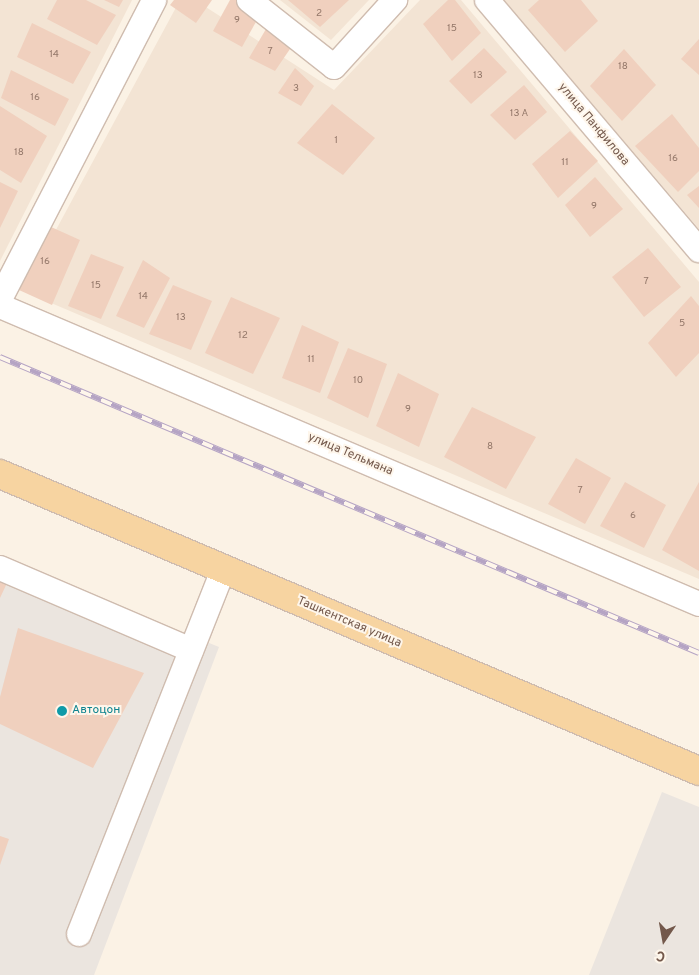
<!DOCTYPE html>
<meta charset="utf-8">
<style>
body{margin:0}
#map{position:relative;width:699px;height:975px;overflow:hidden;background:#fbf2e5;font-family:Overpass,sans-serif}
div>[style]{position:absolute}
.residential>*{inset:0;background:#f3e4d4}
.industrial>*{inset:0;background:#ebe5df}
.building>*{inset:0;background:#f0d0be}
.roads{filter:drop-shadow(1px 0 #cfbcaf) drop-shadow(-1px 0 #cfbcaf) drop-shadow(0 1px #cfbcaf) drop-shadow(0 -1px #cfbcaf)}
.minor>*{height:24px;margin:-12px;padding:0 12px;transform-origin:12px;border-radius:12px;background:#fff}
.major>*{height:28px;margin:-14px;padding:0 14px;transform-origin:14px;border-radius:14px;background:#f7d4a1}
.rail>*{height:5.5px;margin-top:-2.75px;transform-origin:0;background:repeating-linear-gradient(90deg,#fef6eb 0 11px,#b5a4c4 0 22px);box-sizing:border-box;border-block:1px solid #b5a4c4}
.dots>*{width:14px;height:14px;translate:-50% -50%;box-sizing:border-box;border:2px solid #fef6eb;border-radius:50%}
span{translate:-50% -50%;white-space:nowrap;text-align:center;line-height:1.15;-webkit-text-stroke:4px #fef6eb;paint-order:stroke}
.number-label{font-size:10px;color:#927668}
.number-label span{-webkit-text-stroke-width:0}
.street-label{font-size:12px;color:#73584b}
.culture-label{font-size:12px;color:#0d838f}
.left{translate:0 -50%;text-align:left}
.north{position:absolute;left:639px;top:915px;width:50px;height:50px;-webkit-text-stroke:4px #fef6eb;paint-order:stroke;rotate:192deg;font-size:14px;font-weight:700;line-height:20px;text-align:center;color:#73584b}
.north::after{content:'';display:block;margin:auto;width:18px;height:22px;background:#73584b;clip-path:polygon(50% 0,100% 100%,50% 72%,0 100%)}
</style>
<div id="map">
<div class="residential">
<div style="clip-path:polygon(0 0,132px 0,0 261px)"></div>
<div style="clip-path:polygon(180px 0,195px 0,334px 90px,420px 0,461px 0,699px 282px,699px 579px,23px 291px)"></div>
<div style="clip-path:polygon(280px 0,369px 0,331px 40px)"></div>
<div style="clip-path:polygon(504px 0,699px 0,699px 229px)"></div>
</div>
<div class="industrial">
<div style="clip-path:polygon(0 558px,219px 647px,94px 975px,0 975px)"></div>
<div style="clip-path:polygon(662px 792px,699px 807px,699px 975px,589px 975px)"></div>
</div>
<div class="building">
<div style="clip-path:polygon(57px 0,86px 0,116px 15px,97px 45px,47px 19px)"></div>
<div style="clip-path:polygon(104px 0,123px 0,119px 7px)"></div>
<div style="clip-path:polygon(174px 0,212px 0,196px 23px,170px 5px)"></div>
<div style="clip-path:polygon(230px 0,242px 0,262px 11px,242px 47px,213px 31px)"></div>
<div style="clip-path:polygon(288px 0,349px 0,320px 27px)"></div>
<div style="clip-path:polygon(448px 0,455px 0,481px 33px,452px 61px,423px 24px)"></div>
<div style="clip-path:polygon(539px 0,581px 0,598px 21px,565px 52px,528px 10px)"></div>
<div style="clip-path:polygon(32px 23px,91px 52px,73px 84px,17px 57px)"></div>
<div style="clip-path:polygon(266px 29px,292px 46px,275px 71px,249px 58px)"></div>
<div style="clip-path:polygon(699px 39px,699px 75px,681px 59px)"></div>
<div style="clip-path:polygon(484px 48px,507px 72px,471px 104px,449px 81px)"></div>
<div style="clip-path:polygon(624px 49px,656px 85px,622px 121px,590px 86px)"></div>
<div style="clip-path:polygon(295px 68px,314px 86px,301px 106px,278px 93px)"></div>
<div style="clip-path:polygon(11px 70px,69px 99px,55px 126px,1px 98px)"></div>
<div style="clip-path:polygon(524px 85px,547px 112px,515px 140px,490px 115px)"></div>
<div style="clip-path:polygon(332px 104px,375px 138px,343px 175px,297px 143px)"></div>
<div style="clip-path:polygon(0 106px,47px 136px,21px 183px,0 170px)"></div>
<div style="clip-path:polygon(672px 114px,699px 148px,699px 171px,678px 192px,635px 146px)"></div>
<div style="clip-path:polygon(570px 131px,598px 161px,558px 198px,532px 164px)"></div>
<div style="clip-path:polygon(595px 177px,623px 209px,590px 237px,565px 205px)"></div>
<div style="clip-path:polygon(0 182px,18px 191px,0 228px)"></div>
<div style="clip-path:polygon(699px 186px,699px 208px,687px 195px)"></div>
<div style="clip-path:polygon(40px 222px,80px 240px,52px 305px,8px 285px)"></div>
<div style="clip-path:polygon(648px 248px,681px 287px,644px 317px,612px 277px)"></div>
<div style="clip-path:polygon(91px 254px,124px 267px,101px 319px,68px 306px)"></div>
<div style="clip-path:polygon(143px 260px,170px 278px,144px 328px,116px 316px)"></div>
<div style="clip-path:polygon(173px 285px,212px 301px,191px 350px,149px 334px)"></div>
<div style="clip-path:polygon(691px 296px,699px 306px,699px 353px,676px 377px,648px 343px)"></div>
<div style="clip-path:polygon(231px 297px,280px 318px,253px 374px,205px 353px)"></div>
<div style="clip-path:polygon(302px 325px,339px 342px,320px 393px,282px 378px)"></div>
<div style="clip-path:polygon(348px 348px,387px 364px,368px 418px,327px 398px)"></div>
<div style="clip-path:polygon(398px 373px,439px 394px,419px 447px,376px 426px)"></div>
<div style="clip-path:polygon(472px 407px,536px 437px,506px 489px,444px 457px)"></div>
<div style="clip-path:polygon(576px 458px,611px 478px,585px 524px,548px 504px)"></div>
<div style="clip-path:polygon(625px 482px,666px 505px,644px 548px,600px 526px)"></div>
<div style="clip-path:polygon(699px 482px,699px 571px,662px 550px)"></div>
<div style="clip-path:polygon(0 580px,7px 583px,0 598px)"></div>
<div style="clip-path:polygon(18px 628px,144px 673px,93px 768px,0 724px,0 697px)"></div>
<div style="clip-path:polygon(0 836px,9px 839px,0 865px)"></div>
</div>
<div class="roads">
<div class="minor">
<div style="left:249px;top:0;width:108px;rotate:38.2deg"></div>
<div style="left:334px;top:67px;width:91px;rotate:-47.7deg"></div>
<div style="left:487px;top:0;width:328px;rotate:49.7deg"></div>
<div style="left:0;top:299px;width:336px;rotate:-62.7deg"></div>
<div style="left:0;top:306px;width:760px;rotate:23.09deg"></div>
<div style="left:0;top:568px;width:208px;rotate:23.2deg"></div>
<div style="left:79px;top:934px;width:391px;rotate:-68.4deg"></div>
</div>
<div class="major">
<div style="left:0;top:474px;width:759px;rotate:23.02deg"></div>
</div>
</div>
<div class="rail">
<div style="left:0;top:357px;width:759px;rotate:22.95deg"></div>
</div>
<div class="dots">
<div style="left:62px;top:711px;background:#0f9aa8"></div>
</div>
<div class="number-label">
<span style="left:319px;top:14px">2</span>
<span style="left:237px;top:21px">9</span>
<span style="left:452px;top:29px">15</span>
<span style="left:270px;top:52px">7</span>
<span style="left:54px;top:55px">14</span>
<span style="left:623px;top:67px">18</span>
<span style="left:478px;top:76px">13</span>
<span style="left:296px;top:89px">3</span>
<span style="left:35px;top:98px">16</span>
<span style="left:519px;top:114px">13 А</span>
<span style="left:336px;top:141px">1</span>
<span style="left:19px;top:153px">18</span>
<span style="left:673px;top:159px">16</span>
<span style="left:565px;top:163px">11</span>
<span style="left:594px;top:207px">9</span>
<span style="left:45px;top:262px">16</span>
<span style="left:646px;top:282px">7</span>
<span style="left:96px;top:286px">15</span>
<span style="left:143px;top:297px">14</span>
<span style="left:181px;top:318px">13</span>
<span style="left:682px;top:324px">5</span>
<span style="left:243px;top:336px">12</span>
<span style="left:311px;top:360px">11</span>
<span style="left:358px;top:381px">10</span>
<span style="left:408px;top:410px">9</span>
<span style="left:490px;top:447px">8</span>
<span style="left:580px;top:491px">7</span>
<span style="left:633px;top:516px">6</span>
</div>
<div class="street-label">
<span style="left:593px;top:125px;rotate:50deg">улица Панфилова</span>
<span style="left:350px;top:455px;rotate:23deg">улица Тельмана</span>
<span style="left:349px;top:623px;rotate:23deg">Ташкентская улица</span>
</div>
<div class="culture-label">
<span class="left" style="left:72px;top:711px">Автоцон</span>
</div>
<div class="north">С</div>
</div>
